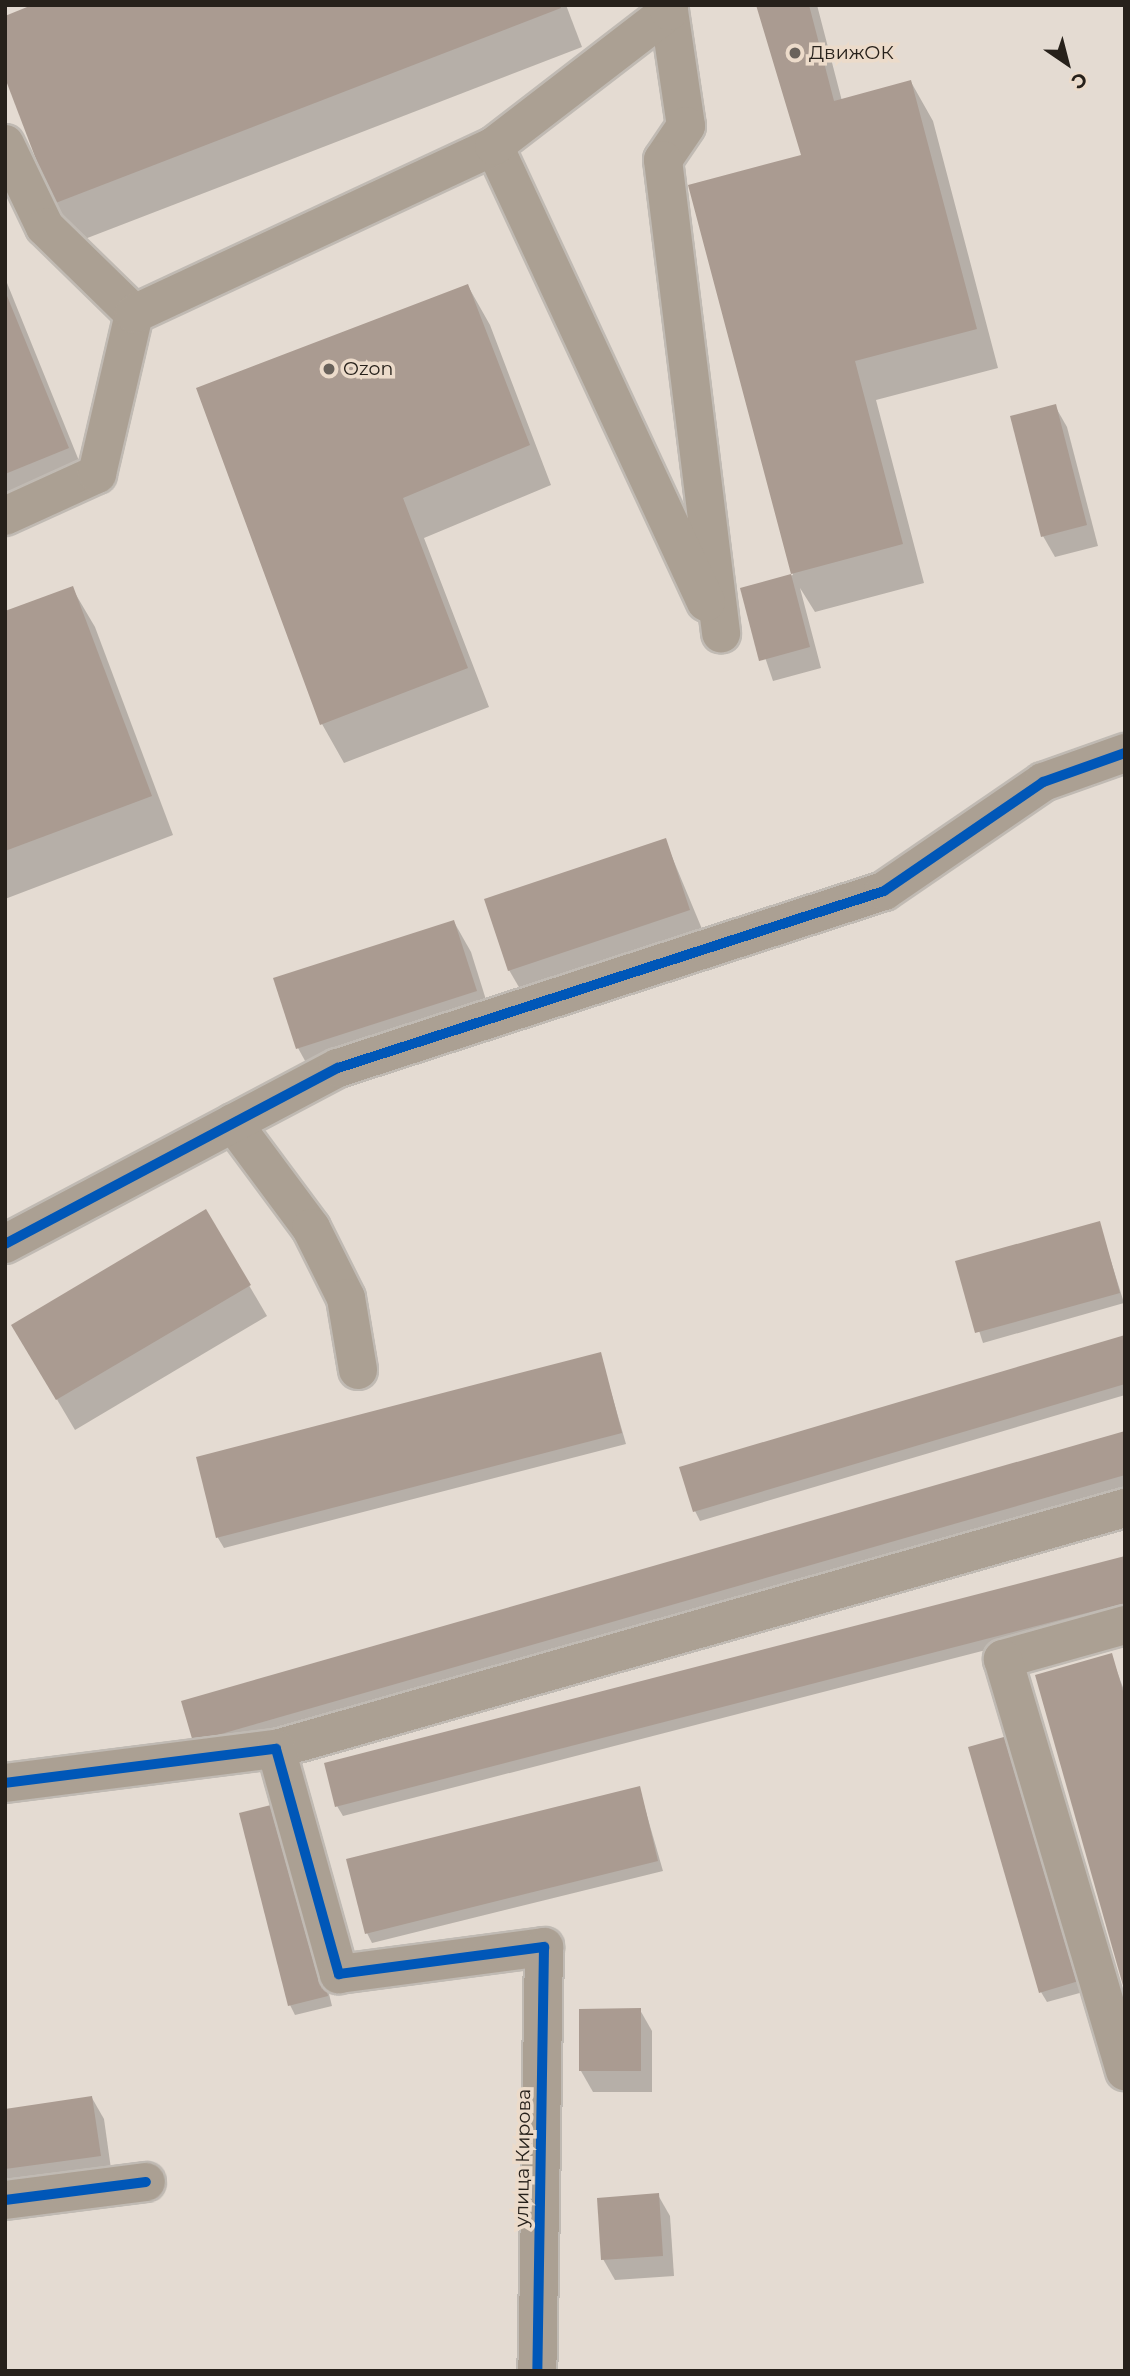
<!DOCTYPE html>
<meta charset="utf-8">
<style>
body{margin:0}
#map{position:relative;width:1130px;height:2376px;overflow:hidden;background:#e4dbd2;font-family:Montserrat,sans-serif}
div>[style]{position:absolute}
.shadow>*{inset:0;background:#0003}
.building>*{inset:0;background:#aa9b91}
.roads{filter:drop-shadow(2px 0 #c0bab3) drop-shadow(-2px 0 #c0bab3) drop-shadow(0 2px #c0bab3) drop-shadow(0 -2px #c0bab3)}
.minor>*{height:38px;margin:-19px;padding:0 19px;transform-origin:19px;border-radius:19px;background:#aba093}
.cycleway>*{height:10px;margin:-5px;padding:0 5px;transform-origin:5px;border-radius:5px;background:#0057b8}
.dots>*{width:19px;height:19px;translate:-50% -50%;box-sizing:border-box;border:4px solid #ecdbca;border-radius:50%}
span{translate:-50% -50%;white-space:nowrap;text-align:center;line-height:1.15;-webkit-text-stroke:7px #ecdbca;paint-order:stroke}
.poi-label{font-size:19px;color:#27211b}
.left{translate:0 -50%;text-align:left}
.street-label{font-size:19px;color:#27211b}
.frame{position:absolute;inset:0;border:7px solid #27211b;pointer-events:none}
.north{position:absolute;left:1032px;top:28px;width:70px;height:70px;-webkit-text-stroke:5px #ecdbca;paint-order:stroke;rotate:145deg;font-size:19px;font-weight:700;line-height:28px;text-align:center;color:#27211b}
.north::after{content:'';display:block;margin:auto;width:24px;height:32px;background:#27211b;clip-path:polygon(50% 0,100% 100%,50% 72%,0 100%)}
</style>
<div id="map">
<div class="shadow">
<div style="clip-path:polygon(36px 5px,566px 5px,582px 47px,77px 242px,54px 203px)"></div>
<div style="clip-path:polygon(758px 5px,817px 5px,842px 101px,911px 82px,933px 121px,998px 368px,876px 400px,924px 583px,815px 612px,800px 588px,821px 668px,773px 681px,742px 589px,793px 575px,690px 186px,803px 157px)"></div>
<div style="clip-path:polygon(5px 278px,90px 488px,5px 522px)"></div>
<div style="clip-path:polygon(468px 286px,490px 325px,551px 485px,424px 538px,489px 707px,344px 763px,322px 724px)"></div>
<div style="clip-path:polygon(1055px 406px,1067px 427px,1098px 546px,1055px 557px,1043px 536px)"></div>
<div style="clip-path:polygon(72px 588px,95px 627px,173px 835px,5px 899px,5px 613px)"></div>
<div style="clip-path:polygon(665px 840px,707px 941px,527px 1001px,509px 970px)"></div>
<div style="clip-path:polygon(454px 922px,471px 952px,493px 1022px,315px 1079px,298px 1048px)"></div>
<div style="clip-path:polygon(206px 1212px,267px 1316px,75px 1430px,13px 1325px)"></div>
<div style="clip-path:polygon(1099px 1223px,1124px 1303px,983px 1343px,957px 1262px)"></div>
<div style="clip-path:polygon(1125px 1337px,1125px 1395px,700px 1521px,695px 1511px)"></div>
<div style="clip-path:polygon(600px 1354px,626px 1444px,224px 1548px,218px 1538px,198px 1459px)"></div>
<div style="clip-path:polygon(1125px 1433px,1125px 1487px,201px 1751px,195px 1741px)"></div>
<div style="clip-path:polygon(1125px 1558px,1125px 1614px,343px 1816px,337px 1806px)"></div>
<div style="clip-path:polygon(1111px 1655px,1125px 1693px,1125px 1986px,1037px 1677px)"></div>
<div style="clip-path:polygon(970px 1748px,1087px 1991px,1047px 2002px,1041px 1992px)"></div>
<div style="clip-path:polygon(639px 1788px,663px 1871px,372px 1943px,367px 1933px)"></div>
<div style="clip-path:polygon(284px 1815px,332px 2006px,295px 2015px,290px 2005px)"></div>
<div style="clip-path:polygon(640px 2010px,652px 2031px,652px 2092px,593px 2092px,581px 2071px)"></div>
<div style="clip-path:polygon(92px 2098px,104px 2119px,112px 2176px,14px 2190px,5px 2174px,5px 2111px)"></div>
<div style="clip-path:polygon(658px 2195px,670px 2216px,674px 2276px,615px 2280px,603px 2259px)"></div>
</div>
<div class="building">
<div style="clip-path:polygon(32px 5px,560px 5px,561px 8px,53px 204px,5px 78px,5px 16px)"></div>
<div style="clip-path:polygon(756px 5px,809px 5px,834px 101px,911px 80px,977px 329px,855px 361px,903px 544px,791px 574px,688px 185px,801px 155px)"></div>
<div style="clip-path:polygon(468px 284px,530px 445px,403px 498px,468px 668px,320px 725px,196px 388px)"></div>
<div style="clip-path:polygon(5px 291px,69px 448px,5px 474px)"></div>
<div style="clip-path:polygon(1056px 404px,1087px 525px,1041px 537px,1010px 416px)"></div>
<div style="clip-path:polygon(791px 574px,810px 647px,759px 661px,740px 588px)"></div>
<div style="clip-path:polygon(73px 586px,152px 796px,5px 851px,5px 611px)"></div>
<div style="clip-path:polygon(666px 838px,690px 910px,508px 971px,484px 899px)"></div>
<div style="clip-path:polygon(454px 920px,477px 991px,296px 1049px,273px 978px)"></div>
<div style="clip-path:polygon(206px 1209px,251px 1285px,56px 1400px,11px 1325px)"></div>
<div style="clip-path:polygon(1100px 1221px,1120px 1293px,975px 1333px,955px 1261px)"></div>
<div style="clip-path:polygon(1125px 1335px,1125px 1384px,693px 1512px,679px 1467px)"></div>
<div style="clip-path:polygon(601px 1352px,622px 1433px,216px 1538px,196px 1457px)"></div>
<div style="clip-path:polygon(1125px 1431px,1125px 1475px,193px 1742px,181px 1701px)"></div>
<div style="clip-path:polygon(1125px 1556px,1125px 1603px,335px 1807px,324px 1763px)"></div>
<div style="clip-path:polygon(1112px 1653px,1125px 1698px,1124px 1989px,1035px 1675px)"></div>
<div style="clip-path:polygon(1011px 1735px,1082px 1980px,1039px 1993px,968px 1747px)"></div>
<div style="clip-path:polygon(640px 1786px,658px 1861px,365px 1934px,346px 1859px)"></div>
<div style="clip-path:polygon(279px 1803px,328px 1996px,288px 2006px,239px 1813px)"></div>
<div style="clip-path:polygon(641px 2008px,641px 2071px,579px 2071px,579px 2009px)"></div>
<div style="clip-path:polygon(92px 2096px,101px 2156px,5px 2169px,5px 2109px)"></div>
<div style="clip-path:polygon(659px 2193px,663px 2256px,601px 2260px,597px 2198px)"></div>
</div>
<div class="roads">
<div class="minor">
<div style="left:669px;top:11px;width:116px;rotate:81.6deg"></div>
<div style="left:686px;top:126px;width:41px;rotate:124.1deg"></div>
<div style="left:663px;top:160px;width:477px;rotate:83deg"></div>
<div style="left:5px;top:144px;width:92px;rotate:64.3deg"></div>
<div style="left:45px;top:227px;width:124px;rotate:44.3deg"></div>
<div style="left:494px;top:146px;width:503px;rotate:65.07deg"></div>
<div style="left:5px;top:516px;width:101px;rotate:-24.5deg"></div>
<div style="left:97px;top:474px;width:164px;rotate:-77deg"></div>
<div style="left:134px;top:314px;width:397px;rotate:-25deg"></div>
<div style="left:494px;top:146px;width:221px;rotate:-37.6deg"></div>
<div style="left:669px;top:11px;width:6px;rotate:-99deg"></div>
<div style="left:233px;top:1123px;width:131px;rotate:53.4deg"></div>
<div style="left:311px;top:1228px;width:78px;rotate:63.4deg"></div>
<div style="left:346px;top:1298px;width:73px;rotate:80.5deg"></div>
<div style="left:5px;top:1244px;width:377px;rotate:-27.9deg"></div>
<div style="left:338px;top:1068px;width:574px;rotate:-17.96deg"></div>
<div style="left:884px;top:891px;width:193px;rotate:-34.4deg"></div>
<div style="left:1043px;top:782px;width:87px;rotate:-19.5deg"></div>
<div style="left:1125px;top:1625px;width:127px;rotate:164.4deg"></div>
<div style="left:1003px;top:1659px;width:430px;rotate:73.5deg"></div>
<div style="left:276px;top:1749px;width:883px;rotate:-15.85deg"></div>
<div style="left:5px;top:1783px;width:273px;rotate:-7.2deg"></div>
<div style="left:276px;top:1749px;width:234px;rotate:74.4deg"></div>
<div style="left:339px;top:1974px;width:207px;rotate:-7.5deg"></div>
<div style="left:544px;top:1947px;width:424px;rotate:90.9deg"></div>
<div style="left:5px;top:2200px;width:142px;rotate:-7.3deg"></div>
</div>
</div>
<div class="cycleway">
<div style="left:5px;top:1244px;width:377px;rotate:-27.9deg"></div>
<div style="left:338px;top:1068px;width:574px;rotate:-17.96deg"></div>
<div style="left:884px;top:891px;width:193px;rotate:-34.4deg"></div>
<div style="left:1043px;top:782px;width:87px;rotate:-19.5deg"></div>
<div style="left:5px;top:1783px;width:273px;rotate:-7.2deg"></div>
<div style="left:276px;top:1749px;width:234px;rotate:74.4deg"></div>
<div style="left:339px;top:1974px;width:207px;rotate:-7.5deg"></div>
<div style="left:544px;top:1947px;width:424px;rotate:90.9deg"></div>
<div style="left:5px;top:2200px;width:142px;rotate:-7.3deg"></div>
</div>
<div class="dots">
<div style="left:795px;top:53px;background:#69625b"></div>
<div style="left:329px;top:369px;background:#69625b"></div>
</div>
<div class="poi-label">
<span class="left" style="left:809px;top:53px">ДвижОК</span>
<span class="left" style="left:343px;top:369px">Ozon</span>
</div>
<div class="street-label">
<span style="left:523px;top:2158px;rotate:-89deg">улица Кирова</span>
</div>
<div class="frame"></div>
<div class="north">С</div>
</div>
